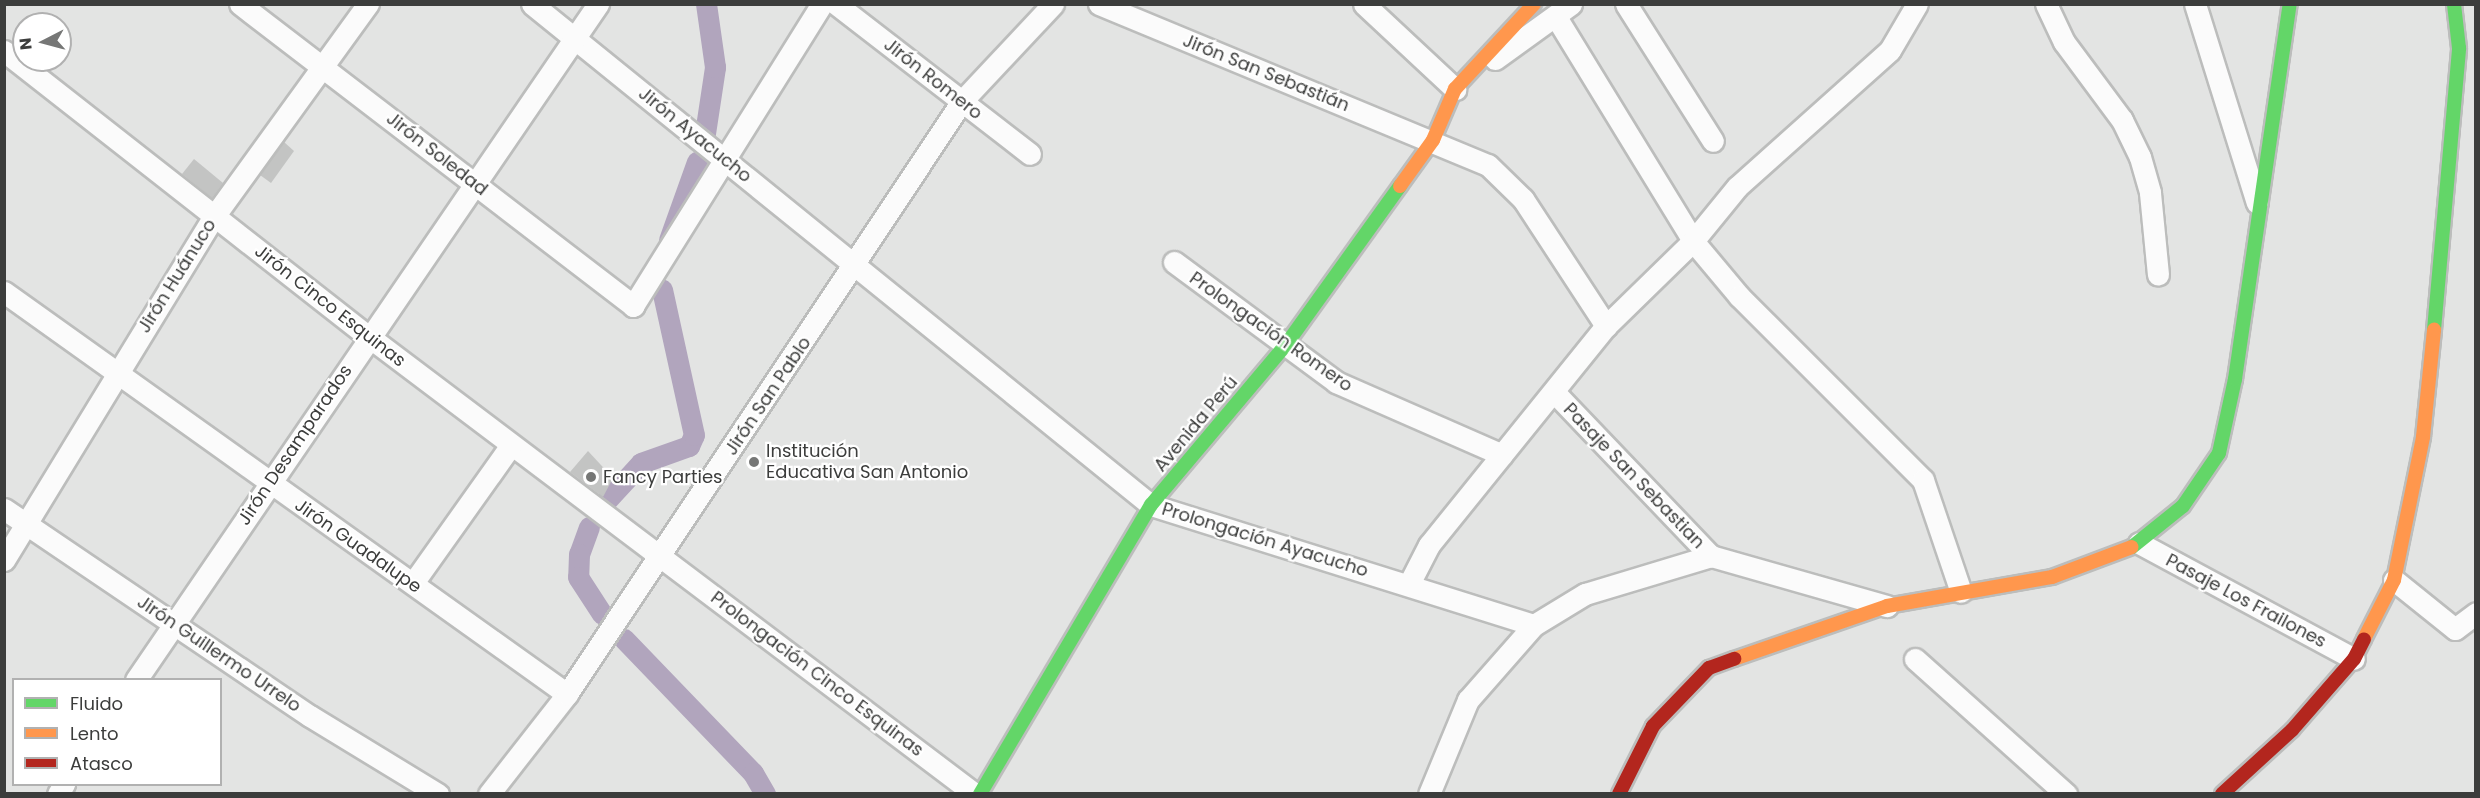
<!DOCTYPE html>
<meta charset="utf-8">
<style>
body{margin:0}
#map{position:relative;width:2480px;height:798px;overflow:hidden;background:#e3e4e3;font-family:Poppins,sans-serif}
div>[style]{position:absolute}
.canal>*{height:21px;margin:-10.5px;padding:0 10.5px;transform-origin:10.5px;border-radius:10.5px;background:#b1a5bd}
.building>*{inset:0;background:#c3c4c3}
.roads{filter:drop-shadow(2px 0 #bcbdbc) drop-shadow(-2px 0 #bcbdbc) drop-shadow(0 2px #bcbdbc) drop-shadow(0 -2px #bcbdbc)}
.street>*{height:21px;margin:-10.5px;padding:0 10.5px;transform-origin:10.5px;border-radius:10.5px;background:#fbfbfb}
.fast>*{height:14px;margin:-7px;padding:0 7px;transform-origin:7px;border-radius:7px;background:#63d668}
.slow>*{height:14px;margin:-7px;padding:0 7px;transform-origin:7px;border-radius:7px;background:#ff974d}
.jam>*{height:14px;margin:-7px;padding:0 7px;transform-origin:7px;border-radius:7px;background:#b3261e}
.dots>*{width:16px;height:16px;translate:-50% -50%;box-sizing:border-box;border:3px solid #fff;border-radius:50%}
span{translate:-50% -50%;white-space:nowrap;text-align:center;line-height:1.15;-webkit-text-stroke:4.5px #fff;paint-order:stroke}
.street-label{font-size:18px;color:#3c3d3c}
.poi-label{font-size:18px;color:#3c3d3c}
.left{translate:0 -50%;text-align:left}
.frame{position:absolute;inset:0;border:6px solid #3c3d3c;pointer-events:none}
.legend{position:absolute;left:12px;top:678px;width:210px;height:108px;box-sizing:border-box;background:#fff;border:2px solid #b1b1b1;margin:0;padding:8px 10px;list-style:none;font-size:18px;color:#3c3d3c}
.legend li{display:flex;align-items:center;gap:12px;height:30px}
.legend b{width:30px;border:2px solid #b1b1b1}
.north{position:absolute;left:12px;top:12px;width:60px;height:60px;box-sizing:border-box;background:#fff;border:2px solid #b1b1b1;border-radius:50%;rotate:264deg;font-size:16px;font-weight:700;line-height:24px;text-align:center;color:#3c3d3c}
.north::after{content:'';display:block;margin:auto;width:21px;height:27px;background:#767776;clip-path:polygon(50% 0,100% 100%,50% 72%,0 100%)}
</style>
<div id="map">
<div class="canal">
<div style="left:704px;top:140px;width:74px;rotate:-81.4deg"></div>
<div style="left:715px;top:67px;width:64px;rotate:-98.1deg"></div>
<div style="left:669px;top:240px;width:83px;rotate:-70.3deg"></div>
<div style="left:607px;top:500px;width:50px;rotate:-47.4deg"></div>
<div style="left:641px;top:463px;width:51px;rotate:-19.5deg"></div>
<div style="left:689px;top:446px;width:12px;rotate:-66deg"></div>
<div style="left:694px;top:435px;width:149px;rotate:-102.4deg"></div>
<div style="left:589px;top:527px;width:29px;rotate:110deg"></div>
<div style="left:579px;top:554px;width:23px;rotate:92deg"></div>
<div style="left:578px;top:577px;width:44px;rotate:57deg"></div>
<div style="left:624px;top:639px;width:186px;rotate:46.1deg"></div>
<div style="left:753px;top:773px;width:24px;rotate:60deg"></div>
</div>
<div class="building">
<div style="clip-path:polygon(284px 142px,294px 151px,271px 183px,260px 175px)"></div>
<div style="clip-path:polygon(194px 159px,223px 183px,212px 198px,182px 174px)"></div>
<div style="clip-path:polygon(588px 451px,613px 478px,603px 497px,570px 472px)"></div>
</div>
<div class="roads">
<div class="street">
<div style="left:240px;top:4px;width:496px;rotate:37.5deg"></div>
<div style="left:633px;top:306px;width:356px;rotate:-58deg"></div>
<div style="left:532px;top:4px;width:796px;rotate:38.99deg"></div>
<div style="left:1151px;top:505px;width:401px;rotate:17.4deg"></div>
<div style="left:836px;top:4px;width:245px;rotate:37.7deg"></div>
<div style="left:1099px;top:4px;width:421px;rotate:22.5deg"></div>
<div style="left:1488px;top:165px;width:49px;rotate:44.2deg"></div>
<div style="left:1523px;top:199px;width:152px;rotate:56.8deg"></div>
<div style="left:1364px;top:4px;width:125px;rotate:43deg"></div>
<div style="left:1626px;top:4px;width:162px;rotate:57.6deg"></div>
<div style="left:2046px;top:4px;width:42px;rotate:64.7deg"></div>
<div style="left:2064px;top:42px;width:97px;rotate:53.4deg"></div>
<div style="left:2122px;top:120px;width:41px;rotate:64.1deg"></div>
<div style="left:2140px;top:157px;width:37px;rotate:74deg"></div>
<div style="left:2150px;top:193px;width:82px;rotate:84.4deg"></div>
<div style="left:2195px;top:4px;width:208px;rotate:72.7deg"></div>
<div style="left:1556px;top:17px;width:263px;rotate:58.5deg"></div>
<div style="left:1693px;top:241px;width:72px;rotate:50.1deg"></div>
<div style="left:1739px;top:296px;width:260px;rotate:45deg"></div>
<div style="left:1923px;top:480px;width:118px;rotate:71.3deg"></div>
<div style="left:4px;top:51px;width:462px;rotate:38.1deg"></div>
<div style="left:368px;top:336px;width:760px;rotate:37.04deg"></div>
<div style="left:1495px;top:59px;width:94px;rotate:-35.9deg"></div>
<div style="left:1174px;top:262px;width:202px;rotate:36.5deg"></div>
<div style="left:1336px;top:382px;width:181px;rotate:23.7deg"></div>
<div style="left:4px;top:292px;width:692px;rotate:35.53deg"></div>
<div style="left:1555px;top:393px;width:226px;rotate:46.3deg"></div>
<div style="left:1711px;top:556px;width:183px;rotate:15.9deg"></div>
<div style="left:4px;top:509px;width:369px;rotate:34.1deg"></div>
<div style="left:310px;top:716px;width:150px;rotate:31.4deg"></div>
<div style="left:2139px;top:543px;width:244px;rotate:28.3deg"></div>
<div style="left:4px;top:560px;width:404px;rotate:-58.6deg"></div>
<div style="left:215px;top:215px;width:261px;rotate:-54.1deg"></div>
<div style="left:2394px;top:580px;width:78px;rotate:38.8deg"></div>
<div style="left:2455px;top:629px;width:26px;rotate:-37deg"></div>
<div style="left:1410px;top:582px;width:42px;rotate:-62.8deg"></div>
<div style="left:1429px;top:545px;width:282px;rotate:-51.1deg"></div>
<div style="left:1606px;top:326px;width:122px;rotate:-44.3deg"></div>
<div style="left:1693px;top:241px;width:70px;rotate:-50.8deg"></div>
<div style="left:1737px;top:187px;width:205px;rotate:-41.8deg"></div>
<div style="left:1890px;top:50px;width:53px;rotate:-59.6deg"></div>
<div style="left:413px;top:583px;width:169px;rotate:-54.6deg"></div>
<div style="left:1915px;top:659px;width:203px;rotate:41.8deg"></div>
<div style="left:136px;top:680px;width:819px;rotate:-55.65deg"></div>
<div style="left:58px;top:794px;width:12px;rotate:-59deg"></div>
<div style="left:489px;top:794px;width:127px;rotate:-52deg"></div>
<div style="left:567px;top:694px;width:713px;rotate:-56.33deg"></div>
<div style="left:962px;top:101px;width:133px;rotate:-46.8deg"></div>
<div style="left:1429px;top:794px;width:102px;rotate:-67.5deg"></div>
<div style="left:1468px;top:700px;width:100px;rotate:-48.7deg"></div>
<div style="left:1534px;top:625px;width:60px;rotate:-31.3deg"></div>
<div style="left:1585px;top:594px;width:132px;rotate:-16.8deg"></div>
</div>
<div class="fast">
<div style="left:2434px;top:330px;width:283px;rotate:-84.9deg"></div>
<div style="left:2459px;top:48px;width:44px;rotate:-96.5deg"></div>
<div style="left:2132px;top:547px;width:65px;rotate:-38.8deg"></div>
<div style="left:2183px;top:506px;width:64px;rotate:-55.8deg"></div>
<div style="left:2219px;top:453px;width:76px;rotate:-77.8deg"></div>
<div style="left:2235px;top:379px;width:379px;rotate:-81.7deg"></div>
<div style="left:980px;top:794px;width:336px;rotate:-59.4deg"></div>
<div style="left:1151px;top:505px;width:208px;rotate:-49.9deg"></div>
<div style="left:1285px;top:346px;width:197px;rotate:-54.3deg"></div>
</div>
<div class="slow">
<div style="left:1400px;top:186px;width:57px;rotate:-54.3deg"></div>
<div style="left:1433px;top:140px;width:56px;rotate:-66.7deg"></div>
<div style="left:1455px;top:89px;width:116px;rotate:-47.1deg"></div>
<div style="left:2364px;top:639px;width:66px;rotate:-63deg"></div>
<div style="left:2394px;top:580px;width:146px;rotate:-78.5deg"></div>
<div style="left:2423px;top:437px;width:108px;rotate:-84.1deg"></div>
<div style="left:1734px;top:659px;width:162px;rotate:-19.1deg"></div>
<div style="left:1887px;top:606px;width:168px;rotate:-10deg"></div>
<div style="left:2052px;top:577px;width:85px;rotate:-20.6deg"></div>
</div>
<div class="jam">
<div style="left:1619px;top:794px;width:76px;rotate:-63.4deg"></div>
<div style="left:1653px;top:726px;width:81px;rotate:-46deg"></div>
<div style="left:1709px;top:668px;width:27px;rotate:-20deg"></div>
<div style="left:2222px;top:794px;width:95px;rotate:-42.4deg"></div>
<div style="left:2292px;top:730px;width:94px;rotate:-48.9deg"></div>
<div style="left:2354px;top:659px;width:22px;rotate:-63deg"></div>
</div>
</div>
<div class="dots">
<div style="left:754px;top:462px;background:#767776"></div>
<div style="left:591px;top:477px;background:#767776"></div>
</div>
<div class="street-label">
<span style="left:1266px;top:73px;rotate:22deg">Jirón San Sebastián</span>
<span style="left:933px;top:79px;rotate:38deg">Jirón Romero</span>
<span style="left:695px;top:135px;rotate:39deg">Jirón Ayacucho</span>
<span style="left:437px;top:154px;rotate:38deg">Jirón Soledad</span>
<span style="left:177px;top:276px;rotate:-58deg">Jirón Huánuco</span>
<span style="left:330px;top:306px;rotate:38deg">Jirón Cinco Esquinas</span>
<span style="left:1271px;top:332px;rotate:35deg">Prolongación Romero</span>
<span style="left:768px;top:396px;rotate:-56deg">Jirón San Pablo</span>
<span style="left:1196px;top:424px;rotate:-50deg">Avenida Perú</span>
<span style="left:295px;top:445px;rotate:-56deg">Jirón Desamparados</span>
<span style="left:1634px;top:476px;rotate:46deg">Pasaje San Sebastian</span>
<span style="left:1265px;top:540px;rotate:17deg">Prolongación Ayacucho</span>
<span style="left:358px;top:546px;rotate:35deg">Jirón Guadalupe</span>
<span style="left:2246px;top:601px;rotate:28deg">Pasaje Los Frailones</span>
<span style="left:219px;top:654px;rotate:34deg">Jirón Guillermo Urrelo</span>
<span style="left:817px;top:674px;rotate:37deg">Prolongación Cinco Esquinas</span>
</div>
<div class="poi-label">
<span class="left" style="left:766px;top:462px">Institución<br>Educativa San Antonio</span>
<span class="left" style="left:603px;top:477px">Fancy Parties</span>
</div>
<div class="frame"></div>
<ul class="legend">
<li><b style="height:8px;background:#63d668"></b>Fluido</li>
<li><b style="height:8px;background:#ff974d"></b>Lento</li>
<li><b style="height:8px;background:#b3261e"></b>Atasco</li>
</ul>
<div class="north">N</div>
</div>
